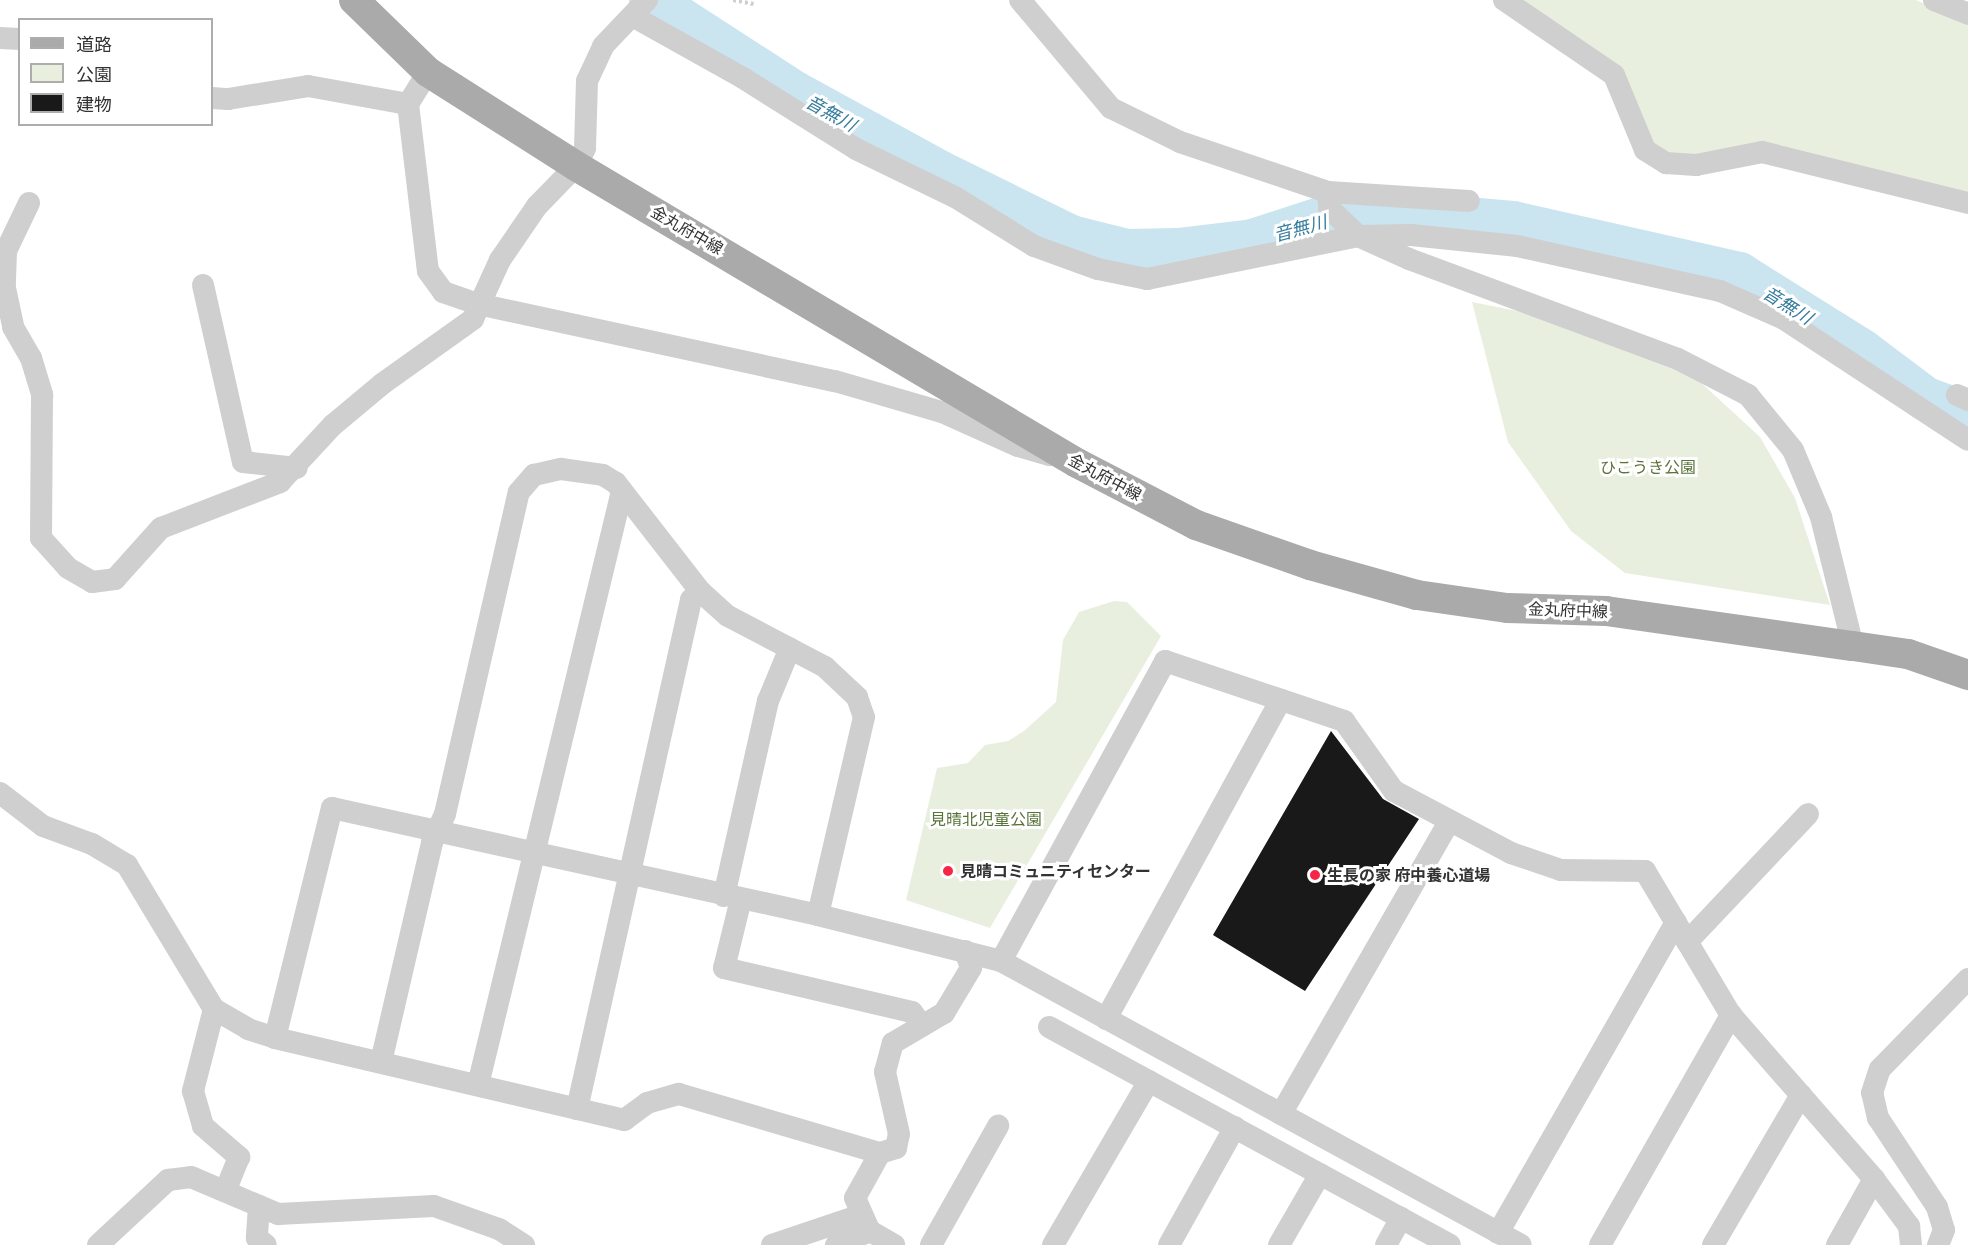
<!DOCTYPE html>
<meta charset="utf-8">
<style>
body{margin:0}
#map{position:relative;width:1968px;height:1245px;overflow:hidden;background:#fff;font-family:Manrope,"Noto Sans JP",sans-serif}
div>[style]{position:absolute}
.green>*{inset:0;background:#e9efdf}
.river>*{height:44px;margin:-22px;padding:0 22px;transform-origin:22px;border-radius:22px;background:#cae4f0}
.building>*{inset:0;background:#191919}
.path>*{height:4px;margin-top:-2px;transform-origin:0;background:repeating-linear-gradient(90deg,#cfcfcf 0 3px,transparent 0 6px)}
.minor>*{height:22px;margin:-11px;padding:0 11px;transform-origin:11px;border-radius:11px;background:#cfcfcf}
.major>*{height:30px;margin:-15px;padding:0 15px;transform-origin:15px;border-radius:15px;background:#aaa}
.dots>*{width:16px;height:16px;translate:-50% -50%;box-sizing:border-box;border:3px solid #fff;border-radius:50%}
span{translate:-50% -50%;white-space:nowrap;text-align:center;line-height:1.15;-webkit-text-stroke:6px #fff;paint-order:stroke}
.street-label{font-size:16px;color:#323232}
.park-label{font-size:16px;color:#59733a}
.poi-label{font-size:16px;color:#323232;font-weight:700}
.left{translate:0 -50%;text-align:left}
.water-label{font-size:18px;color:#367d9d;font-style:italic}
.legend{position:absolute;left:18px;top:18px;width:195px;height:108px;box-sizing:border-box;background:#fff;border:2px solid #adadad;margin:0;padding:8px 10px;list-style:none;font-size:18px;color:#323232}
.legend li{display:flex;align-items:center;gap:12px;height:30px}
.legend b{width:30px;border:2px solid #adadad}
</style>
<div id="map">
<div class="green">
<div style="clip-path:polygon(1518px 0,1916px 0,1968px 23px,1968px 198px,1753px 143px,1679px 159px,1651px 145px,1619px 72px)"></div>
<div style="clip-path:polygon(1472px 302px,1538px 315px,1628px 348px,1697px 379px,1760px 437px,1795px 498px,1830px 605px,1625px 573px,1571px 531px,1508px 442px)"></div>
<div style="clip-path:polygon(1114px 601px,1127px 602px,1161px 636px,990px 928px,906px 900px,937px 768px,968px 763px,985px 745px,1008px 741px,1024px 731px,1056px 702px,1063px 640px,1079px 612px)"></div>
</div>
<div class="river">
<div style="left:651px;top:0;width:171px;rotate:32.9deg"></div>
<div style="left:795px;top:93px;width:166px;rotate:28.7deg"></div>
<div style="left:941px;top:173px;width:145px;rotate:26.2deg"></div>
<div style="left:1071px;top:237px;width:58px;rotate:14deg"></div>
<div style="left:1127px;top:251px;width:51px;rotate:-1.1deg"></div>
<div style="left:1178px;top:250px;width:76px;rotate:-6.8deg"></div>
<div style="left:1253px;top:241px;width:71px;rotate:-18.2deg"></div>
<div style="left:1320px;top:219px;width:89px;rotate:-3.2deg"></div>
<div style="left:1409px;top:214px;width:104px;rotate:4.9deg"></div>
<div style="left:1513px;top:223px;width:232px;rotate:12.7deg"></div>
<div style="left:1739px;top:274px;width:145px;rotate:32deg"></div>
<div style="left:1862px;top:351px;width:80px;rotate:36.9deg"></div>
<div style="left:1926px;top:399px;width:45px;rotate:19.7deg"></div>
</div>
<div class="building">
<div style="clip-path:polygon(1331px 731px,1383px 799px,1419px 819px,1305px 991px,1213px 935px)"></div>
</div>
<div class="path">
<div style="left:733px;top:0;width:21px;rotate:11deg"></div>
</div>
<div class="minor">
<div style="left:1020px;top:0;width:141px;rotate:49.9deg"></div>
<div style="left:1111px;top:108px;width:77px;rotate:26.2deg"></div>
<div style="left:1180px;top:142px;width:156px;rotate:18.7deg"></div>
<div style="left:1328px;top:192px;width:141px;rotate:3.7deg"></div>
<div style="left:1504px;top:0;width:133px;rotate:34.3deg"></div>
<div style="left:1614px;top:75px;width:81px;rotate:67.5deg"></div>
<div style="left:1645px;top:150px;width:25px;rotate:32deg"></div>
<div style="left:1666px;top:163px;width:30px;rotate:4deg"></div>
<div style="left:1696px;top:165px;width:67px;rotate:-11.1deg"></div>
<div style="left:1762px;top:152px;width:212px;rotate:13.9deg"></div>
<div style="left:1934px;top:0;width:37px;rotate:22deg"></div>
<div style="left:634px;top:17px;width:125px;rotate:29.2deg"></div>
<div style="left:743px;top:78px;width:133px;rotate:32.1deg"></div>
<div style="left:856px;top:149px;width:110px;rotate:25.9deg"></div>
<div style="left:955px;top:197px;width:93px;rotate:31.8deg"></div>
<div style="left:1034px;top:246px;width:68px;rotate:19.8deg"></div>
<div style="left:1098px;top:269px;width:50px;rotate:11.5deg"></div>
<div style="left:1147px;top:279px;width:215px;rotate:-11.5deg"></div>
<div style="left:1358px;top:236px;width:53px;rotate:-1.1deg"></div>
<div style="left:1411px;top:235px;width:107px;rotate:5.9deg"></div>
<div style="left:1517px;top:246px;width:208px;rotate:12.5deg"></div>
<div style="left:1720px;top:291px;width:70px;rotate:23.6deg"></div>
<div style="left:1784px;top:319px;width:220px;rotate:33.3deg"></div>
<div style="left:0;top:38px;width:20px;rotate:3deg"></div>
<div style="left:212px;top:98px;width:16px;rotate:4deg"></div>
<div style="left:228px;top:99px;width:81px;rotate:-9.2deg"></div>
<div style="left:308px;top:86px;width:102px;rotate:10.2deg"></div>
<div style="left:408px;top:104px;width:38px;rotate:-58deg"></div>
<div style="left:408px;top:104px;width:168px;rotate:83.2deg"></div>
<div style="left:428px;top:271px;width:26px;rotate:54deg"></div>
<div style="left:443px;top:292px;width:37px;rotate:19deg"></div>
<div style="left:478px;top:304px;width:365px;rotate:12.2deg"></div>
<div style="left:835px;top:381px;width:111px;rotate:16.2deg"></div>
<div style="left:942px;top:412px;width:83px;rotate:24.1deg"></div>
<div style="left:1018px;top:446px;width:33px;rotate:16deg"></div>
<div style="left:1328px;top:192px;width:16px;rotate:86deg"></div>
<div style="left:1329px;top:208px;width:40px;rotate:44deg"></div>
<div style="left:1358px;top:236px;width:56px;rotate:24.3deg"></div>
<div style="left:1409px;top:259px;width:287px;rotate:20.4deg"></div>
<div style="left:1678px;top:359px;width:79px;rotate:27.2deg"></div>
<div style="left:1748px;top:395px;width:71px;rotate:50.7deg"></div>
<div style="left:1793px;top:450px;width:73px;rotate:67.3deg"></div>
<div style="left:1821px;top:517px;width:133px;rotate:76.1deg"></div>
<div style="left:29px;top:203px;width:53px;rotate:115.6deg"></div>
<div style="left:6px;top:251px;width:37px;rotate:92deg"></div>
<div style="left:5px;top:288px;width:40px;rotate:78deg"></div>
<div style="left:13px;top:327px;width:36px;rotate:60deg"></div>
<div style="left:31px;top:358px;width:39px;rotate:73deg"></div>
<div style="left:42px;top:395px;width:143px;rotate:90.4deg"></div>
<div style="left:41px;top:538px;width:40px;rotate:48deg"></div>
<div style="left:68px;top:568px;width:28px;rotate:30deg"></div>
<div style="left:92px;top:582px;width:23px;rotate:-7deg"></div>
<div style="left:115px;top:579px;width:69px;rotate:-48deg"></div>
<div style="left:161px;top:528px;width:128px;rotate:-21.1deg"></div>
<div style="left:280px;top:482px;width:78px;rotate:-47.1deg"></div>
<div style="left:333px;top:425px;width:64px;rotate:-39.9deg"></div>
<div style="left:382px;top:384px;width:112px;rotate:-35.5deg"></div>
<div style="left:473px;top:319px;width:65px;rotate:-65.4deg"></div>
<div style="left:500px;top:260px;width:65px;rotate:-55.6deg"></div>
<div style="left:537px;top:206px;width:56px;rotate:-45.7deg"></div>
<div style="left:576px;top:166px;width:20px;rotate:-63deg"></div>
<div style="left:585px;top:148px;width:67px;rotate:-88.3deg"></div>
<div style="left:587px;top:81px;width:38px;rotate:-65deg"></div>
<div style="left:603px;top:46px;width:64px;rotate:-46.3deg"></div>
<div style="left:203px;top:285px;width:181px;rotate:77.3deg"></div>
<div style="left:243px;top:462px;width:54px;rotate:6.3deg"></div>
<div style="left:1957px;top:395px;width:12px;rotate:24deg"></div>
<div style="left:0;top:793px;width:54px;rotate:37.5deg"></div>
<div style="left:43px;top:826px;width:52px;rotate:20.2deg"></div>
<div style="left:92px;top:844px;width:41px;rotate:31deg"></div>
<div style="left:127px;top:865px;width:168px;rotate:58.9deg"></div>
<div style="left:214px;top:1009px;width:85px;rotate:104.4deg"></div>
<div style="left:193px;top:1091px;width:36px;rotate:74deg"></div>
<div style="left:203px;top:1126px;width:48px;rotate:40.7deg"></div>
<div style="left:239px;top:1157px;width:37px;rotate:112deg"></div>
<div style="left:724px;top:896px;width:200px;rotate:-77.3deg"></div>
<div style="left:768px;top:701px;width:57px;rotate:-67.5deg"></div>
<div style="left:741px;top:899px;width:71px;rotate:103.8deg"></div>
<div style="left:724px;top:968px;width:193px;rotate:13.2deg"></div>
<div style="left:912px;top:1012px;width:17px;rotate:54deg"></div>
<div style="left:1687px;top:942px;width:176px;rotate:-46.6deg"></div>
<div style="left:1001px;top:961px;width:342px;rotate:-61.3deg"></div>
<div style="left:1165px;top:661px;width:189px;rotate:18.5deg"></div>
<div style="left:1344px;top:721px;width:86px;rotate:54.5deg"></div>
<div style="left:1394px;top:791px;width:132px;rotate:27.9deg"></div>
<div style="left:1511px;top:853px;width:53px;rotate:18.8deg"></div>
<div style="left:1561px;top:870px;width:84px;rotate:0.7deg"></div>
<div style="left:1645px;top:871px;width:168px;rotate:59.2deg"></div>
<div style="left:1731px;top:1015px;width:218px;rotate:48.9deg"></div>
<div style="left:1874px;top:1179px;width:59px;rotate:53.3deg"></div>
<div style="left:1909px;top:1226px;width:19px;rotate:84deg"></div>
<div style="left:214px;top:1009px;width:39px;rotate:30deg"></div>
<div style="left:248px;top:1029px;width:28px;rotate:18deg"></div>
<div style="left:275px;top:1038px;width:359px;rotate:13.2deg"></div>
<div style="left:624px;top:1120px;width:29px;rotate:-36deg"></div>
<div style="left:647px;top:1103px;width:33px;rotate:-16deg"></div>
<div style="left:679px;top:1094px;width:209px;rotate:16.4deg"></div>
<div style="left:880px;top:1153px;width:17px;rotate:-17deg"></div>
<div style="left:896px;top:1148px;width:14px;rotate:-78deg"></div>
<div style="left:899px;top:1134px;width:64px;rotate:-102.7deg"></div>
<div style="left:885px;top:1072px;width:30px;rotate:-75deg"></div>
<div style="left:893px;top:1043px;width:59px;rotate:-30.5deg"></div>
<div style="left:944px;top:1013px;width:52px;rotate:-59deg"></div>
<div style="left:971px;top:968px;width:18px;rotate:-109deg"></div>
<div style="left:1106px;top:1019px;width:364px;rotate:-61.3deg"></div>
<div style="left:1049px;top:1027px;width:456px;rotate:28.5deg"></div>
<div style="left:275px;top:1038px;width:237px;rotate:-76.1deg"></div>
<div style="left:332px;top:808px;width:498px;rotate:12.4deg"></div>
<div style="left:818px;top:915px;width:189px;rotate:14.1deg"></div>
<div style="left:1001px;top:961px;width:592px;rotate:28.64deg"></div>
<div style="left:381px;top:1062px;width:226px;rotate:-76.9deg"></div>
<div style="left:432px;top:842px;width:31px;rotate:-65deg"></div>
<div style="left:445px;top:814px;width:330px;rotate:-77.1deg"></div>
<div style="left:519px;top:492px;width:23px;rotate:-49deg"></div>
<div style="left:534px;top:475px;width:28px;rotate:-13deg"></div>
<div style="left:561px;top:469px;width:42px;rotate:8.1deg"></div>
<div style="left:603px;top:475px;width:15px;rotate:32deg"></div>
<div style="left:616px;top:483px;width:138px;rotate:52.1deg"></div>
<div style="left:701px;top:592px;width:36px;rotate:42deg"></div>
<div style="left:728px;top:616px;width:110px;rotate:27.7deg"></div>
<div style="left:825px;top:667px;width:44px;rotate:43.2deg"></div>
<div style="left:857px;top:697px;width:21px;rotate:71deg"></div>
<div style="left:864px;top:717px;width:203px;rotate:103.1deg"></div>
<div style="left:478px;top:1085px;width:611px;rotate:-76.37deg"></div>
<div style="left:577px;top:1109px;width:522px;rotate:-77.38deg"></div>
<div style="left:691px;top:600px;width:13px;rotate:-39deg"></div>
<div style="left:1281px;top:1114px;width:336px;rotate:-60.1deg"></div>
<div style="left:880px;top:1153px;width:51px;rotate:119.1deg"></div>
<div style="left:855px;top:1198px;width:36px;rotate:66deg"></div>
<div style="left:870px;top:1231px;width:28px;rotate:30deg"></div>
<div style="left:259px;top:1206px;width:32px;rotate:94deg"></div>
<div style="left:257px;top:1238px;width:11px;rotate:38deg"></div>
<div style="left:1498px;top:1233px;width:358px;rotate:-60.2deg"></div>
<div style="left:98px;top:1245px;width:96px;rotate:-42.9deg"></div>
<div style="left:168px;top:1180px;width:23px;rotate:-7deg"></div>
<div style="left:191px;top:1177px;width:95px;rotate:23deg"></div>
<div style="left:278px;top:1214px;width:156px;rotate:-2.9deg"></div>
<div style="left:434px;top:1206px;width:69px;rotate:19.5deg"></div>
<div style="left:499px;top:1229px;width:30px;rotate:33deg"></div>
<div style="left:772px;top:1245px;width:94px;rotate:-18.6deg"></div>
<div style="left:836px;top:1245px;width:37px;rotate:-22deg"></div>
<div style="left:931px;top:1245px;width:137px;rotate:-60.6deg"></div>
<div style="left:1053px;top:1245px;width:190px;rotate:-59.7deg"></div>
<div style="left:1169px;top:1245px;width:135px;rotate:-60.8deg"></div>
<div style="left:1279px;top:1245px;width:82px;rotate:-60deg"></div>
<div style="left:1386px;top:1245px;width:31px;rotate:-61deg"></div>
<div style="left:1600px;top:1245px;width:265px;rotate:-60.3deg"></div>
<div style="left:1713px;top:1245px;width:174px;rotate:-59.6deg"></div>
<div style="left:1837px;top:1245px;width:76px;rotate:-60.7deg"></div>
<div style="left:1938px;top:1245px;width:16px;rotate:-68deg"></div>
<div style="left:1944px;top:1230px;width:24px;rotate:-107deg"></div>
<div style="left:1937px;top:1207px;width:107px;rotate:-123.5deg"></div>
<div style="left:1878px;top:1118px;width:26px;rotate:-103deg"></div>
<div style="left:1872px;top:1093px;width:25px;rotate:-72deg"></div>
<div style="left:1880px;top:1069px;width:126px;rotate:-45.6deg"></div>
</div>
<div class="major">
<div style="left:354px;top:0;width:103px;rotate:44.2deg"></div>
<div style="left:428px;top:72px;width:175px;rotate:32.4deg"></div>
<div style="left:576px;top:166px;width:582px;rotate:30.66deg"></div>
<div style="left:1077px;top:463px;width:134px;rotate:27.5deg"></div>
<div style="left:1196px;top:525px;width:121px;rotate:19.3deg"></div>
<div style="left:1310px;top:565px;width:111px;rotate:15.7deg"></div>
<div style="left:1417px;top:595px;width:91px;rotate:8.2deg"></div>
<div style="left:1507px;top:608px;width:99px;rotate:1.7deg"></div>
<div style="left:1606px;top:611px;width:249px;rotate:8.1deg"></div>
<div style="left:1853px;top:646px;width:56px;rotate:8.3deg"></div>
<div style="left:1908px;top:654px;width:64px;rotate:19.3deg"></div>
</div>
<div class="dots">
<div style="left:948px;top:871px;background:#f62746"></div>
<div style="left:1315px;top:875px;background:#f62746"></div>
</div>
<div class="street-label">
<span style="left:687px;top:230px;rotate:30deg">金丸府中線</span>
<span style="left:1105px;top:477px;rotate:28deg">金丸府中線</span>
<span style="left:1568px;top:610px;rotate:2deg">金丸府中線</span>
</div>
<div class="park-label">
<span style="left:1648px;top:467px">ひこうき公園</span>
<span style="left:986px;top:819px">見晴北児童公園</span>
</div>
<div class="poi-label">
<span class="left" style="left:960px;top:871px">見晴コミュニティセンター</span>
<span class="left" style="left:1327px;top:875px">生長の家 府中養心道場</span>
</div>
<div class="water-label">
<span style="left:831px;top:113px;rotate:29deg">音無川</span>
<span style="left:1300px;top:228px;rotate:-15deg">音無川</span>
<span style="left:1788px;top:305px;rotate:32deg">音無川</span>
</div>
<ul class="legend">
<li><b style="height:8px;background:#aaa"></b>道路</li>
<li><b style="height:16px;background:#e9efdf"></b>公園</li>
<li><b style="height:16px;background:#191919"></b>建物</li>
</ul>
</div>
